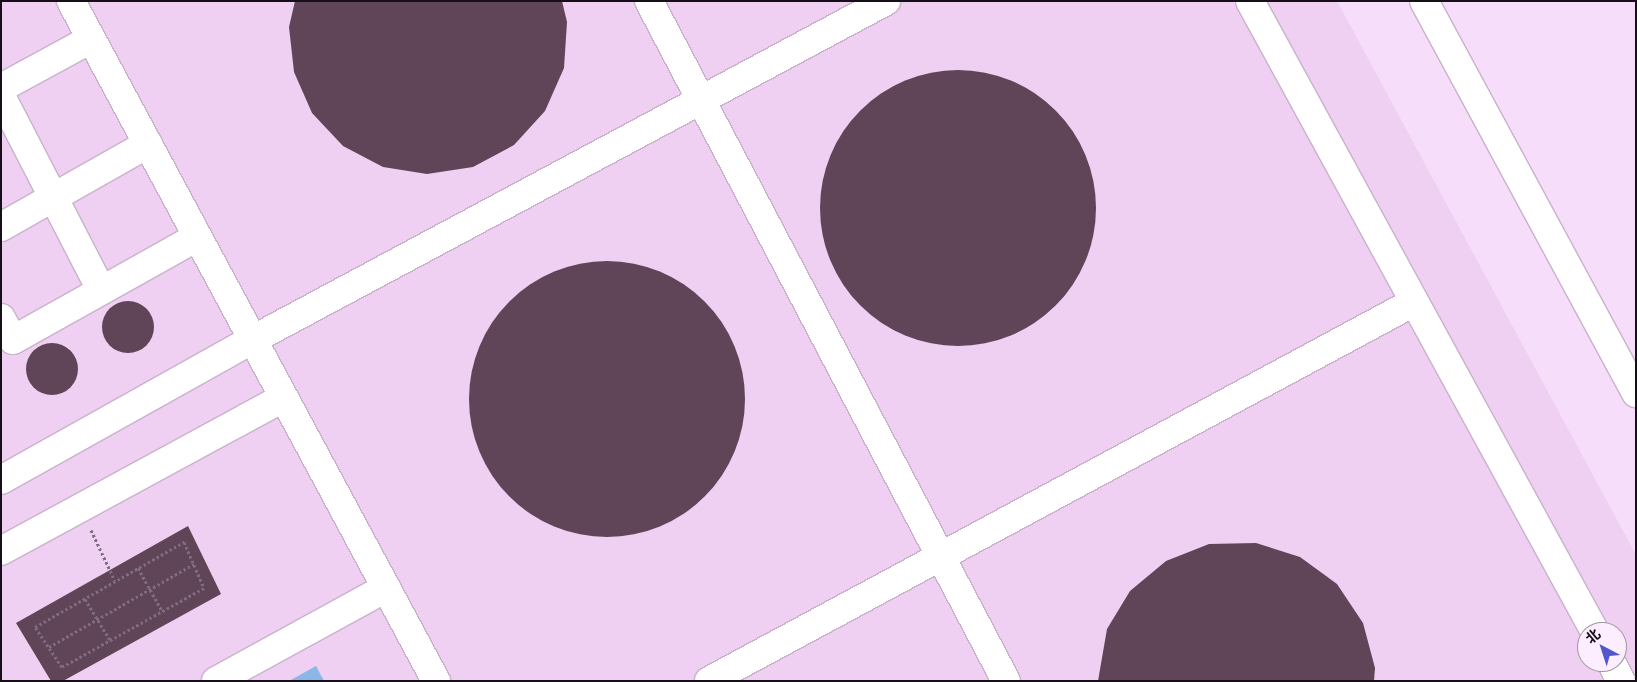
<!DOCTYPE html>
<meta charset="utf-8">
<style>
body{margin:0}
#map{position:relative;width:1637px;height:682px;overflow:hidden;background:#f6ddf9;font-family:"Asap Condensed","Noto Sans SC",sans-serif}
div>[style]{position:absolute}
.built>*{inset:0;background:#efd0f2}
.water>*{inset:0;background:#8ab7e7}
.building>*{inset:0;background:#604558}
.round{border-radius:50%}
.path>*{height:3px;margin-top:-1.5px;transform-origin:0;background:repeating-linear-gradient(90deg,#7e6e80 0 2.5px,transparent 0 5px)}
.roads{filter:drop-shadow(1px 0 #c9b1cb) drop-shadow(-1px 0 #c9b1cb) drop-shadow(0 1px #c9b1cb) drop-shadow(0 -1px #c9b1cb)}
.minor>*{height:28px;margin:-14px;padding:0 14px;transform-origin:14px;border-radius:14px;background:#fff}
span{translate:-50% -50%;white-space:nowrap;text-align:center;line-height:1.15;-webkit-text-stroke:5px #fdeeff;paint-order:stroke}
.frame{position:absolute;inset:0;border:2px solid #170f18;pointer-events:none}
.north{position:absolute;left:1577px;top:622px;width:50px;height:50px;box-sizing:border-box;background:#fdeeff;border:1px solid #a195a3;border-radius:50%;rotate:320deg;font-size:14px;font-weight:700;line-height:20px;text-align:center;color:#170f18}
.north::after{content:'';display:block;margin:auto;width:18px;height:22px;background:#5257ce;clip-path:polygon(50% 0,100% 100%,50% 72%,0 100%)}
</style>
<div id="map">
<div class="built">
<div style="clip-path:polygon(evenodd,1px 1px,1337px 1px,1636px 555px,1636px 681px,1px 681px,1px 1px,1587px 632px,1617px 632px,1617px 662px,1587px 662px,1587px 632px)"></div>
</div>
<div class="water">
<div style="clip-path:polygon(316px 666px,324px 681px,289px 681px)"></div>
</div>
<div class="building">
<div style="clip-path:polygon(295px 1px,562px 1px,567px 22px,564px 68px,545px 111px,514px 145px,473px 167px,427px 174px,383px 167px,343px 146px,312px 113px,294px 72px,289px 27px)"></div>
<div class="round" style="left:820px;top:70px;width:276px;height:276px"></div>
<div class="round" style="left:469px;top:261px;width:276px;height:276px"></div>
<div class="round" style="left:102px;top:301px;width:52px;height:52px"></div>
<div class="round" style="left:26px;top:343px;width:52px;height:52px"></div>
<div style="clip-path:polygon(188px 526px,221px 594px,63px 681px,51px 681px,16px 623px)"></div>
<div style="clip-path:polygon(1256px 543px,1300px 557px,1337px 584px,1363px 623px,1375px 668px,1374px 681px,1098px 681px,1107px 629px,1130px 591px,1166px 561px,1209px 544px)"></div>
</div>
<div class="path">
<div style="left:91px;top:530px;width:56px;rotate:64.8deg"></div>
<div style="left:184px;top:542px;width:50px;rotate:66.5deg"></div>
<div style="left:204px;top:588px;width:162px;rotate:150.9deg"></div>
<div style="left:62px;top:667px;width:48px;rotate:-124deg"></div>
<div style="left:35px;top:627px;width:172px;rotate:-29.7deg"></div>
<div style="left:138px;top:568px;width:49px;rotate:60.8deg"></div>
<div style="left:85px;top:599px;width:48px;rotate:58.6deg"></div>
<div style="left:49px;top:647px;width:167px;rotate:-29.8deg"></div>
</div>
<div class="roads">
<div class="minor">
<div style="left:71px;top:1px;width:772px;rotate:61.77deg"></div>
<div style="left:649px;top:1px;width:768px;rotate:62.3deg"></div>
<div style="left:1250px;top:1px;width:719px;rotate:61.33deg"></div>
<div style="left:1424px;top:1px;width:446px;rotate:61.6deg"></div>
<div style="left:1px;top:88px;width:102px;rotate:-28.6deg"></div>
<div style="left:1px;top:96px;width:218px;rotate:62.7deg"></div>
<div style="left:1px;top:227px;width:169px;rotate:-29.5deg"></div>
<div style="left:1px;top:318px;width:25px;rotate:61deg"></div>
<div style="left:13px;top:340px;width:211px;rotate:-29.2deg"></div>
<div style="left:1px;top:480px;width:287px;rotate:-29.2deg"></div>
<div style="left:252px;top:340px;width:719px;rotate:-28.13deg"></div>
<div style="left:1px;top:551px;width:321px;rotate:-28.5deg"></div>
<div style="left:1611px;top:662px;width:21px;rotate:62deg"></div>
<div style="left:216px;top:681px;width:194px;rotate:-28.7deg"></div>
<div style="left:709px;top:681px;width:800px;rotate:-28.26deg"></div>
</div>
</div>
<div class="frame"></div>
<div class="north">北</div>
</div>
